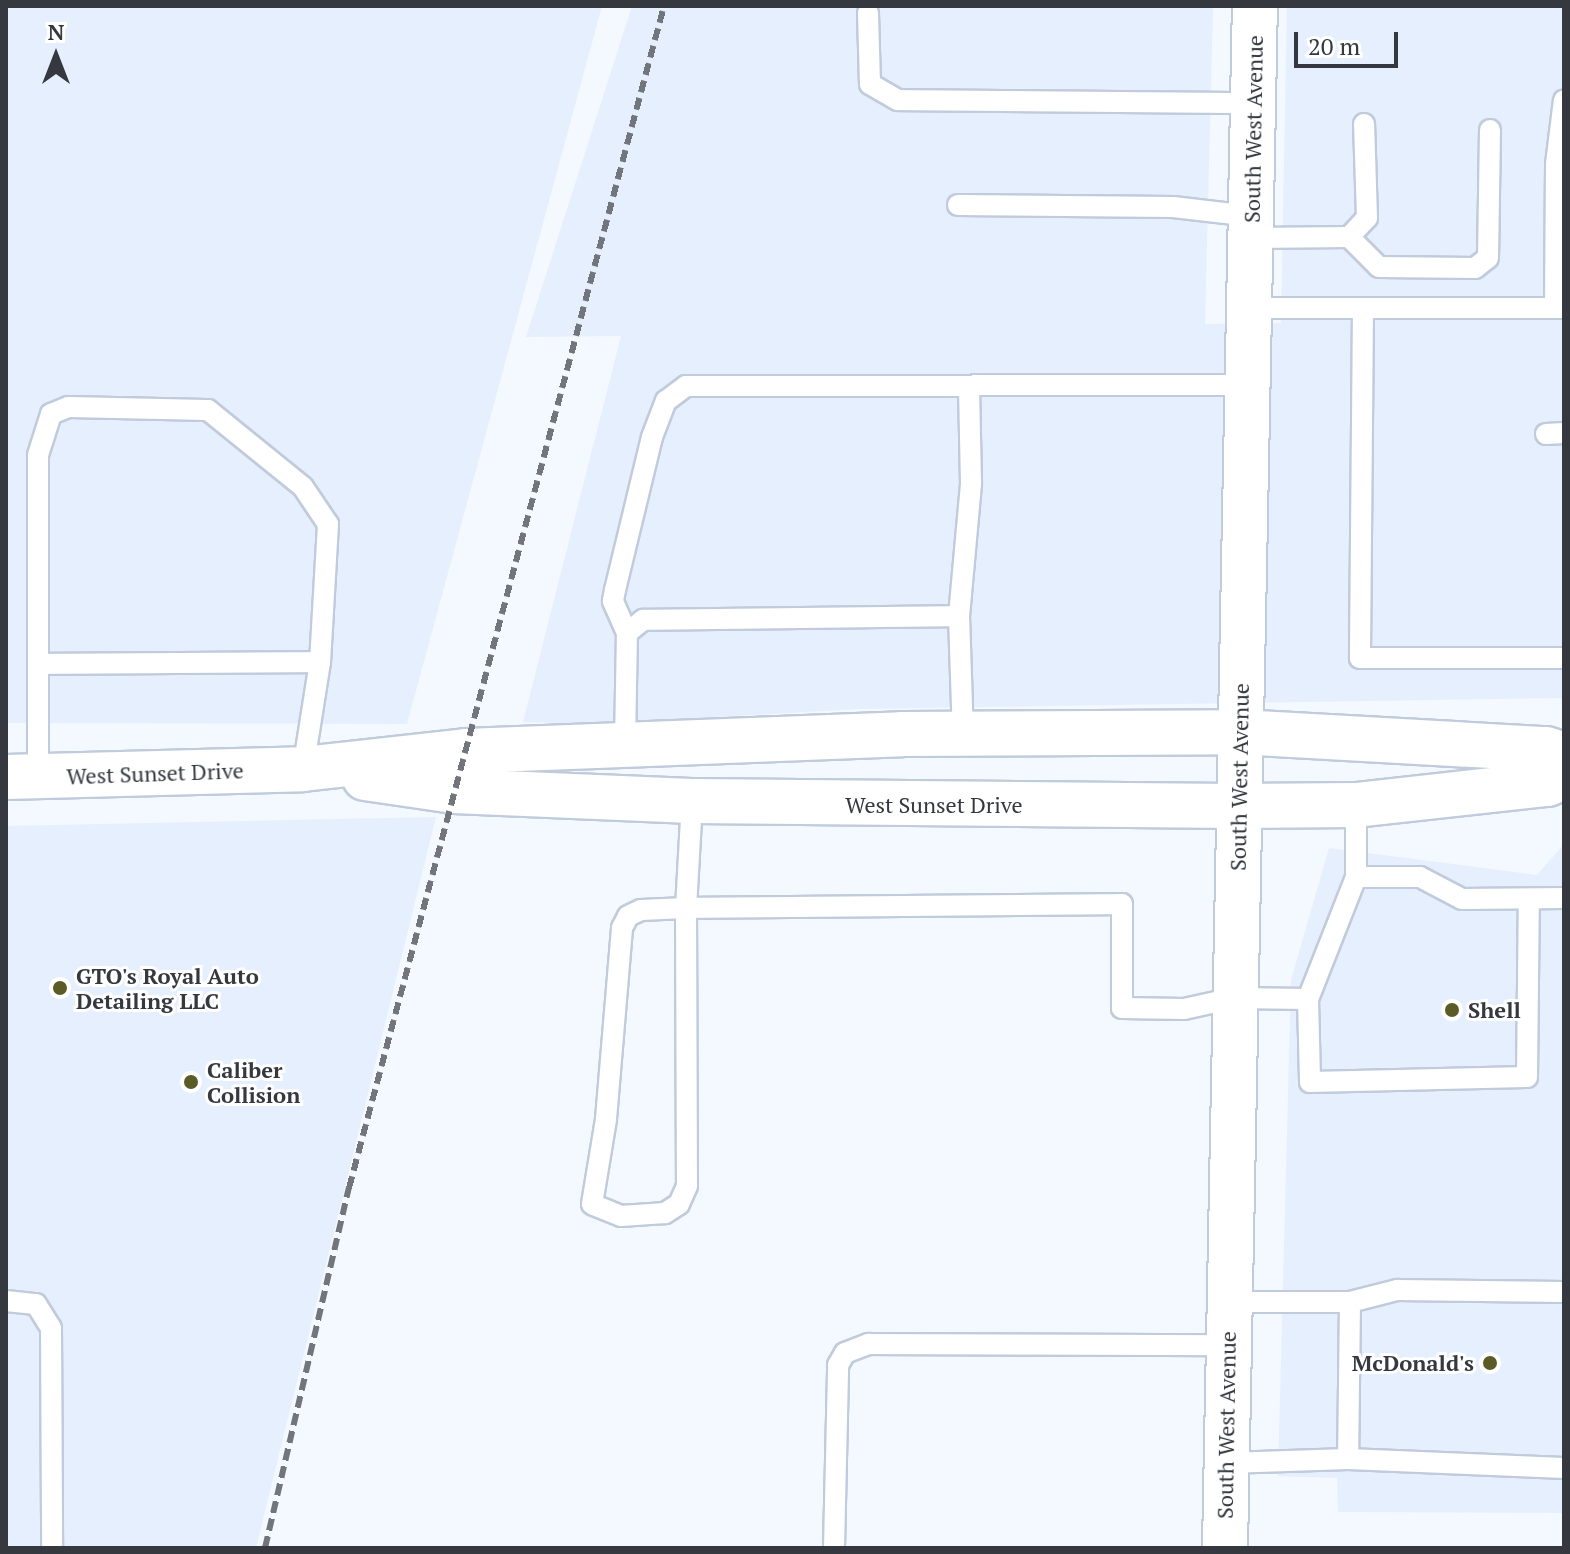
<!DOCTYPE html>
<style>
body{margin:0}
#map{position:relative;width:1570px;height:1554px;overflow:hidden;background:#f4f8ff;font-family:"PT Serif",serif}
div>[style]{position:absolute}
.built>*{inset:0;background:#e6effd}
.roads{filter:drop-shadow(2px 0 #c0cbdb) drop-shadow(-2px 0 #c0cbdb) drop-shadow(0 2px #c0cbdb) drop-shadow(0 -2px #c0cbdb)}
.lane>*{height:20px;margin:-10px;padding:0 10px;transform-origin:10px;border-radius:10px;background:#fff}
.secondary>*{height:44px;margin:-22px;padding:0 22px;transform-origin:22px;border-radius:22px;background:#fff}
.rail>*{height:6px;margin-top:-3px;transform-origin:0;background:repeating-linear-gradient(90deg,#72767c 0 12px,transparent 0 18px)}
.dots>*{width:22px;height:22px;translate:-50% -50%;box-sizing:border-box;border:4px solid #fff;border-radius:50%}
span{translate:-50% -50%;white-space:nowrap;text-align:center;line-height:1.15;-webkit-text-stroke:6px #fff;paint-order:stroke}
.street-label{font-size:22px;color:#35393f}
.poi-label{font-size:22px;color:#35393f;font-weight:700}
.left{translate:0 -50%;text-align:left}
.right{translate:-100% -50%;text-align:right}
.frame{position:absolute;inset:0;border:8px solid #35393f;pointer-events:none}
.north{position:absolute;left:16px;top:16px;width:80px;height:80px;-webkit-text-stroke:6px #fff;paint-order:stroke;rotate:0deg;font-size:22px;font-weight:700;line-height:32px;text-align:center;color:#35393f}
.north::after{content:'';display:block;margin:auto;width:28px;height:36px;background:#35393f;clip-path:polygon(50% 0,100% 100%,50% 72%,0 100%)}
.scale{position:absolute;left:1294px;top:32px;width:104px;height:36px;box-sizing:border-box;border:4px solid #35393f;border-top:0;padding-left:10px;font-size:24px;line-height:28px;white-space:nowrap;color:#35393f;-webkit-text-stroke:6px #fff;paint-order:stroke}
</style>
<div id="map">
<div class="built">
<div style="clip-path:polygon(6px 6px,602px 6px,407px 724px,6px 723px)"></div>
<div style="clip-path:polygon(632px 6px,1213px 6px,1205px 324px,1281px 323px,1287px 6px,1564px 6px,1564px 698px,859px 709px,593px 724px,523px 722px,621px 336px,526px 337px)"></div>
<div style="clip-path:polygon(436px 817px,256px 1548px,6px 1548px,6px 826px)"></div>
<div style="clip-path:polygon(1564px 844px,1564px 1513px,1338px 1512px,1337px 1478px,1278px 1476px,1291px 980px,1329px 848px,1537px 875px)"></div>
</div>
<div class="roads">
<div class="lane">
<div style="left:868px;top:13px;width:71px;rotate:88.4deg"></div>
<div style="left:870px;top:84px;width:32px;rotate:30deg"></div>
<div style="left:898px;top:100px;width:355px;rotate:0.5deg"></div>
<div style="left:958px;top:205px;width:215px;rotate:0.5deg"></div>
<div style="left:1173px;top:207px;width:79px;rotate:6.6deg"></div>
<div style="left:1349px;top:237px;width:42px;rotate:45deg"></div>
<div style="left:1379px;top:267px;width:96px;rotate:0.6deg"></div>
<div style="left:1475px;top:268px;width:16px;rotate:-38deg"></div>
<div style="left:1488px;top:258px;width:128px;rotate:-89.1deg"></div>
<div style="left:1251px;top:238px;width:98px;rotate:-0.6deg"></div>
<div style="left:1349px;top:237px;width:26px;rotate:-47deg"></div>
<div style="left:1367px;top:218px;width:94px;rotate:-91.8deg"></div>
<div style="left:1249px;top:308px;width:114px"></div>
<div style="left:1363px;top:308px;width:350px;rotate:90.5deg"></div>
<div style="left:1360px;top:658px;width:204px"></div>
<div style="left:1363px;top:308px;width:201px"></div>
<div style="left:1555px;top:308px;width:144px;rotate:-89.6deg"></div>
<div style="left:1556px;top:164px;width:64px;rotate:-82.9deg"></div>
<div style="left:1546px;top:434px;width:18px;rotate:-3deg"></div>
<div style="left:959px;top:616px;width:134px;rotate:-84.8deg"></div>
<div style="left:971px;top:483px;width:96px;rotate:-91.2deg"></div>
<div style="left:627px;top:633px;width:35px;rotate:-114deg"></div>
<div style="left:613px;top:601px;width:11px;rotate:-80deg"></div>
<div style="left:615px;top:590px;width:157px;rotate:-76.4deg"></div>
<div style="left:652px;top:437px;width:39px;rotate:-69deg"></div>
<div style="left:666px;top:401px;width:25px;rotate:-37deg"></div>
<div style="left:686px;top:386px;width:562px;rotate:-0.1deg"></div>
<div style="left:38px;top:664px;width:282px;rotate:-0.4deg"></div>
<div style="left:625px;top:745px;width:112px;rotate:-89deg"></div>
<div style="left:627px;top:633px;width:21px;rotate:-39deg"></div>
<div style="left:643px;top:620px;width:316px;rotate:-0.7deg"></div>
<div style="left:959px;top:616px;width:118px;rotate:88.1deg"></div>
<div style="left:38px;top:777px;width:322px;rotate:-90deg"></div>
<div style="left:38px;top:455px;width:43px;rotate:-72.4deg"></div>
<div style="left:51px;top:414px;width:18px;rotate:-22deg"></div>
<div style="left:68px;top:407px;width:140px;rotate:1.2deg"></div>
<div style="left:208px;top:410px;width:122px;rotate:39deg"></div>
<div style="left:303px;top:487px;width:45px;rotate:56deg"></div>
<div style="left:328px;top:524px;width:138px;rotate:93.3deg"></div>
<div style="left:320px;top:662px;width:108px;rotate:99deg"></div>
<div style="left:692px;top:801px;width:107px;rotate:93.2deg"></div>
<div style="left:686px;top:908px;width:436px;rotate:-0.5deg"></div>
<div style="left:1122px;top:904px;width:104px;rotate:90deg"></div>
<div style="left:1122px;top:1008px;width:62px;rotate:0.9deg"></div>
<div style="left:1184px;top:1009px;width:51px;rotate:-12.4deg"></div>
<div style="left:1234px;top:998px;width:74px;rotate:0.8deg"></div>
<div style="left:1308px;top:999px;width:131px;rotate:-68.5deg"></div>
<div style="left:1356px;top:805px;width:72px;rotate:90deg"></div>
<div style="left:1356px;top:877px;width:64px"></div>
<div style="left:1420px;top:877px;width:47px;rotate:27.6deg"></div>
<div style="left:1462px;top:899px;width:102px;rotate:-0.6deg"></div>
<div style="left:686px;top:908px;width:278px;rotate:89.8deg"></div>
<div style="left:687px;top:1186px;width:20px;rotate:114deg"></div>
<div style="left:679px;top:1204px;width:17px;rotate:147deg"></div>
<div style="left:665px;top:1213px;width:44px;rotate:176.1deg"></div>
<div style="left:621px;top:1216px;width:31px;rotate:-158deg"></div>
<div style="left:592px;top:1204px;width:86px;rotate:-80.6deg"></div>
<div style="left:606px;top:1119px;width:192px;rotate:-85.2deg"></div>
<div style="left:622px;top:928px;width:13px;rotate:-63deg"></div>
<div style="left:628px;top:916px;width:14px;rotate:-25deg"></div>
<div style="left:641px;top:910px;width:45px;rotate:-2.5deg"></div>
<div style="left:1308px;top:999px;width:83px;rotate:88.6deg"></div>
<div style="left:1310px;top:1082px;width:217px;rotate:-1.3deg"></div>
<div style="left:1527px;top:1077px;width:178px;rotate:-89.4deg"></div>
<div style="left:6px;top:1301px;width:30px;rotate:6deg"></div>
<div style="left:36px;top:1304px;width:28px;rotate:58deg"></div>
<div style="left:51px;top:1328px;width:220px;rotate:89.7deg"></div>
<div style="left:1227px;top:1302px;width:123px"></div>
<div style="left:1350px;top:1302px;width:49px;rotate:-14.3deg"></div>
<div style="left:1397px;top:1290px;width:167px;rotate:0.7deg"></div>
<div style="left:1350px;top:1302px;width:157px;rotate:90.7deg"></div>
<div style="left:1348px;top:1459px;width:216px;rotate:2.4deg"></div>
<div style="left:1227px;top:1463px;width:121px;rotate:-1.9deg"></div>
<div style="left:834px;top:1548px;width:183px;rotate:-88.7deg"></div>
<div style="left:838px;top:1365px;width:14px;rotate:-60deg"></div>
<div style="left:845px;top:1353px;width:26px;rotate:-21deg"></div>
<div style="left:869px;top:1344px;width:358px;rotate:0.2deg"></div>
</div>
<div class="secondary">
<div style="left:6px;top:777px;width:297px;rotate:-1.5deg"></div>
<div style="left:303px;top:769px;width:164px;rotate:-6.3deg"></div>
<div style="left:466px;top:751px;width:436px;rotate:-2.2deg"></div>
<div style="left:902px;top:734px;width:337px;rotate:-0.3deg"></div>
<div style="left:1239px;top:732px;width:307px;rotate:3.2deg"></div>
<div style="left:1546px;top:749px;width:19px;rotate:18deg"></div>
<div style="left:365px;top:778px;width:90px;rotate:8.3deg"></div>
<div style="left:454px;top:791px;width:238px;rotate:2.4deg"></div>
<div style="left:692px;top:801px;width:545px;rotate:0.53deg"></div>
<div style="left:1237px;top:806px;width:119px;rotate:-0.5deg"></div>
<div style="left:1356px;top:805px;width:192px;rotate:-6.3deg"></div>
<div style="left:1547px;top:784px;width:18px;rotate:-22deg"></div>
<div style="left:1225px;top:1548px;width:1542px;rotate:-88.89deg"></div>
</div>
</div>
<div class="rail">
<div style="left:265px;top:1548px;width:370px;rotate:-76.9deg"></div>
<div style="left:349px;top:1188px;width:1223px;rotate:-75.08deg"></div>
</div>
<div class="dots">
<div style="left:60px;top:988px;background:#5b5b28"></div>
<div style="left:1452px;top:1010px;background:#5b5b28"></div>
<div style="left:191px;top:1082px;background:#5b5b28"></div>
<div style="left:1490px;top:1363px;background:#5b5b28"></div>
</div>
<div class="street-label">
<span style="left:1253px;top:129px;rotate:-89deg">South West Avenue</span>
<span style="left:155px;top:773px;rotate:-2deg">West Sunset Drive</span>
<span style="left:1239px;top:777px;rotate:-89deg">South West Avenue</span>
<span style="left:934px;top:805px">West Sunset Drive</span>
<span style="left:1226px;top:1425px;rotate:-89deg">South West Avenue</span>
</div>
<div class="poi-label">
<span class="left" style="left:76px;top:988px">GTO's Royal Auto<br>Detailing LLC</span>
<span class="left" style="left:1468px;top:1010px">Shell</span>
<span class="left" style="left:207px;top:1082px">Caliber<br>Collision</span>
<span class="right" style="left:1474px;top:1363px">McDonald's</span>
</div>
<div class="frame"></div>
<div class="north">N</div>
<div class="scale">20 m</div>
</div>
